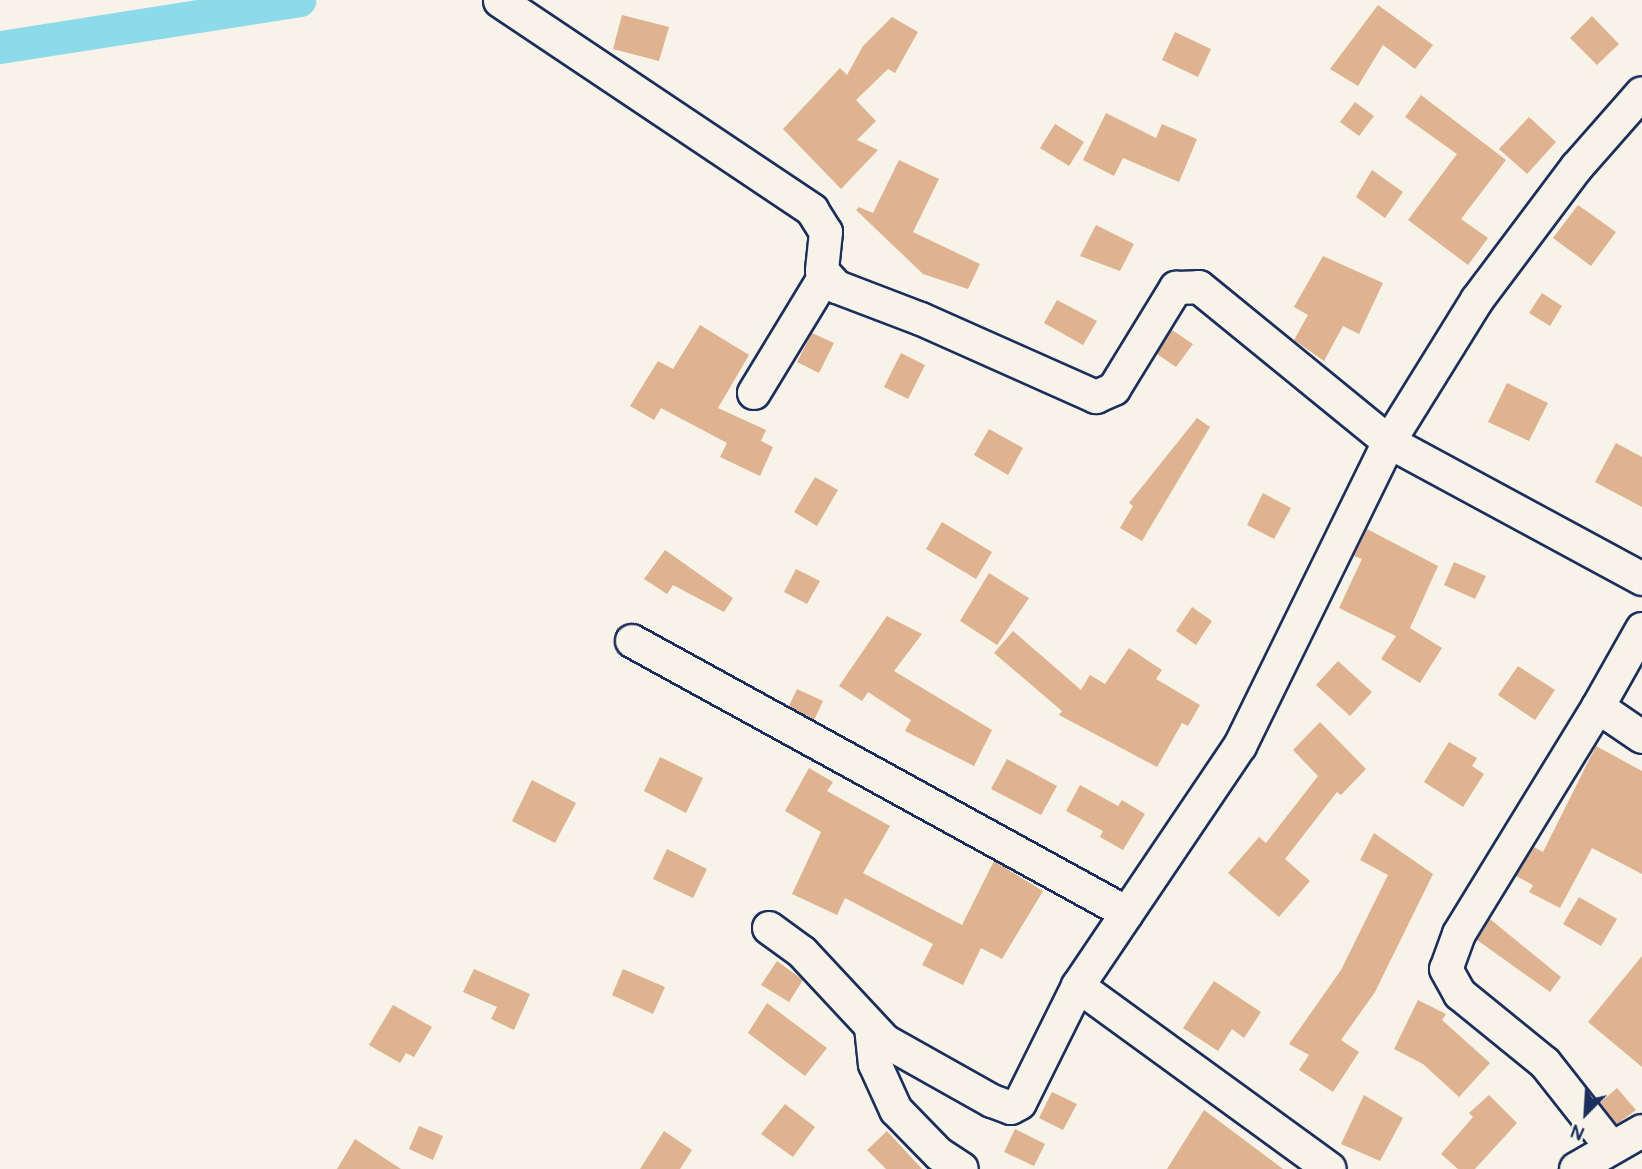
<!DOCTYPE html>
<style>
body{margin:0}
#map{position:relative;width:1642px;height:1169px;overflow:hidden;background:#f7f3e8;font-family:Pangolin,sans-serif}
div>[style]{position:absolute}
.canal>*{height:33px;margin:-16.5px;padding:0 16.5px;transform-origin:16.5px;border-radius:16.5px;background:#8cdaea}
.building>*{inset:0;background:#dfb390}
.roads{filter:drop-shadow(2px 0 #1b2f5e) drop-shadow(-2px 0 #1b2f5e) drop-shadow(0 2px #1b2f5e) drop-shadow(0 -2px #1b2f5e)}
.minor>*{height:32px;margin:-16px;padding:0 16px;transform-origin:16px;border-radius:16px;background:#f7f3e8}
span{translate:-50% -50%;white-space:nowrap;text-align:center;line-height:1.15;-webkit-text-stroke:5px #f7f3e8;paint-order:stroke}
.north{position:absolute;left:1551px;top:1078px;width:70px;height:70px;-webkit-text-stroke:5px #f7f3e8;paint-order:stroke;rotate:204deg;font-size:19px;font-weight:700;line-height:28px;text-align:center;color:#1b2f5e}
.north::after{content:'';display:block;margin:auto;width:24px;height:32px;background:#1b2f5e;clip-path:polygon(50% 0,100% 100%,50% 72%,0 100%)}
</style>
<div id="map">
<div class="canal">
<div style="left:0;top:47px;width:303px;rotate:-8.9deg"></div>
</div>
<div class="building">
<div style="clip-path:polygon(1378px 5px,1433px 45px,1415px 69px,1383px 45px,1358px 86px,1330px 69px)"></div>
<div style="clip-path:polygon(622px 15px,669px 27px,659px 61px,613px 49px)"></div>
<div style="clip-path:polygon(1592px 16px,1619px 44px,1597px 65px,1570px 38px)"></div>
<div style="clip-path:polygon(892px 17px,918px 32px,895px 73px,888px 69px,856px 100px,876px 121px,857px 140px,878px 150px,841px 189px,783px 129px,840px 68px,847px 75px,863px 46px)"></div>
<div style="clip-path:polygon(1175px 32px,1211px 49px,1198px 77px,1162px 60px)"></div>
<div style="clip-path:polygon(1421px 95px,1506px 160px,1461px 219px,1488px 238px,1468px 265px,1408px 220px,1457px 154px,1405px 117px)"></div>
<div style="clip-path:polygon(1355px 102px,1374px 116px,1359px 136px,1340px 122px)"></div>
<div style="clip-path:polygon(1106px 113px,1156px 138px,1162px 124px,1197px 139px,1179px 182px,1123px 158px,1114px 176px,1083px 160px)"></div>
<div style="clip-path:polygon(1529px 117px,1556px 142px,1527px 174px,1499px 149px)"></div>
<div style="clip-path:polygon(1055px 124px,1084px 142px,1069px 166px,1040px 148px)"></div>
<div style="clip-path:polygon(899px 160px,939px 179px,913px 232px,980px 264px,968px 289px,923px 274px,856px 210px,859px 207px,873px 213px)"></div>
<div style="clip-path:polygon(1372px 170px,1403px 192px,1385px 218px,1356px 197px)"></div>
<div style="clip-path:polygon(1578px 205px,1616px 232px,1591px 266px,1553px 238px)"></div>
<div style="clip-path:polygon(1096px 225px,1134px 244px,1120px 271px,1080px 256px)"></div>
<div style="clip-path:polygon(1323px 256px,1383px 283px,1359px 334px,1343px 326px,1324px 361px,1294px 340px,1308px 315px,1294px 307px)"></div>
<div style="clip-path:polygon(1542px 293px,1562px 306px,1550px 326px,1529px 313px)"></div>
<div style="clip-path:polygon(1057px 300px,1097px 321px,1083px 345px,1044px 323px)"></div>
<div style="clip-path:polygon(700px 325px,749px 355px,718px 408px,766px 430px,761px 441px,773px 447px,760px 476px,720px 457px,727px 443px,661px 408px,654px 420px,630px 406px,658px 361px,673px 369px)"></div>
<div style="clip-path:polygon(1172px 330px,1193px 344px,1176px 367px,1157px 354px)"></div>
<div style="clip-path:polygon(812px 333px,834px 343px,819px 373px,797px 362px)"></div>
<div style="clip-path:polygon(901px 353px,925px 365px,908px 399px,884px 387px)"></div>
<div style="clip-path:polygon(1507px 383px,1548px 403px,1529px 441px,1488px 422px)"></div>
<div style="clip-path:polygon(1197px 418px,1210px 427px,1142px 541px,1120px 528px,1133px 506px,1129px 503px)"></div>
<div style="clip-path:polygon(989px 429px,1023px 448px,1008px 475px,974px 455px)"></div>
<div style="clip-path:polygon(1616px 443px,1642px 457px,1642px 507px,1595px 482px)"></div>
<div style="clip-path:polygon(815px 477px,838px 490px,817px 526px,794px 512px)"></div>
<div style="clip-path:polygon(1263px 493px,1291px 508px,1274px 539px,1247px 525px)"></div>
<div style="clip-path:polygon(942px 522px,992px 552px,976px 579px,926px 549px)"></div>
<div style="clip-path:polygon(1367px 529px,1438px 566px,1410px 628px,1442px 648px,1420px 683px,1381px 659px,1396px 636px,1339px 608px,1362px 559px,1354px 556px)"></div>
<div style="clip-path:polygon(665px 550px,733px 598px,724px 612px,673px 585px,667px 594px,644px 579px)"></div>
<div style="clip-path:polygon(1454px 562px,1486px 576px,1475px 599px,1444px 585px)"></div>
<div style="clip-path:polygon(796px 569px,820px 581px,807px 604px,784px 592px)"></div>
<div style="clip-path:polygon(989px 573px,1029px 598px,997px 645px,960px 621px)"></div>
<div style="clip-path:polygon(1192px 607px,1212px 621px,1196px 645px,1176px 631px)"></div>
<div style="clip-path:polygon(887px 616px,922px 634px,894px 671px,992px 730px,974px 766px,905px 731px,911px 720px,868px 692px,862px 701px,839px 686px)"></div>
<div style="clip-path:polygon(1013px 631px,1081px 690px,1090px 675px,1105px 684px,1129px 648px,1162px 670px,1156px 679px,1200px 705px,1188px 726px,1182px 723px,1157px 767px,1059px 715px,1062px 711px,994px 653px)"></div>
<div style="clip-path:polygon(1338px 661px,1372px 692px,1350px 716px,1316px 685px)"></div>
<div style="clip-path:polygon(1518px 666px,1555px 690px,1535px 720px,1498px 695px)"></div>
<div style="clip-path:polygon(797px 689px,823px 701px,814px 720px,789px 706px)"></div>
<div style="clip-path:polygon(1320px 722px,1366px 769px,1341px 795px,1337px 792px,1285px 859px,1310px 881px,1279px 917px,1228px 873px,1259px 837px,1266px 843px,1318px 776px,1293px 750px)"></div>
<div style="clip-path:polygon(1449px 742px,1477px 758px,1472px 766px,1484px 774px,1463px 807px,1424px 782px)"></div>
<div style="clip-path:polygon(1596px 746px,1642px 771px,1642px 874px,1592px 848px,1560px 908px,1529px 892px,1533px 885px,1516px 876px,1534px 847px,1543px 852px)"></div>
<div style="clip-path:polygon(660px 757px,703px 778px,686px 813px,644px 791px)"></div>
<div style="clip-path:polygon(1007px 759px,1057px 786px,1041px 815px,991px 789px)"></div>
<div style="clip-path:polygon(809px 768px,833px 782px,827px 791px,890px 826px,863px 873px,962px 925px,994px 861px,1043px 891px,1002px 959px,981px 948px,963px 985px,922px 965px,933px 944px,845px 898px,837px 915px,792px 894px,821px 832px,785px 811px)"></div>
<div style="clip-path:polygon(532px 780px,576px 803px,555px 843px,512px 821px)"></div>
<div style="clip-path:polygon(1080px 785px,1118px 806px,1122px 800px,1145px 814px,1123px 850px,1100px 837px,1103px 831px,1066px 811px)"></div>
<div style="clip-path:polygon(1374px 833px,1433px 874px,1375px 992px,1341px 1040px,1359px 1052px,1333px 1092px,1299px 1070px,1309px 1055px,1289px 1044px,1341px 970px,1388px 875px,1360px 860px)"></div>
<div style="clip-path:polygon(667px 849px,707px 869px,693px 898px,653px 879px)"></div>
<div style="clip-path:polygon(1579px 897px,1617px 919px,1601px 946px,1563px 924px)"></div>
<div style="clip-path:polygon(1490px 919px,1561px 977px,1550px 992px,1477px 940px)"></div>
<div style="clip-path:polygon(1642px 956px,1642px 1067px,1588px 1022px)"></div>
<div style="clip-path:polygon(777px 961px,803px 980px,789px 1002px,761px 985px)"></div>
<div style="clip-path:polygon(474px 969px,530px 994px,514px 1030px,491px 1019px,497px 1007px,463px 992px)"></div>
<div style="clip-path:polygon(623px 969px,665px 987px,653px 1014px,612px 995px)"></div>
<div style="clip-path:polygon(1214px 981px,1261px 1012px,1244px 1038px,1232px 1029px,1218px 1051px,1183px 1028px)"></div>
<div style="clip-path:polygon(1418px 1000px,1446px 1014px,1442px 1020px,1490px 1063px,1459px 1097px,1423px 1064px,1394px 1049px)"></div>
<div style="clip-path:polygon(767px 1003px,827px 1048px,805px 1076px,748px 1033px)"></div>
<div style="clip-path:polygon(393px 1005px,432px 1027px,414px 1057px,406px 1053px,400px 1063px,369px 1045px)"></div>
<div style="clip-path:polygon(1617px 1088px,1636px 1110px,1617px 1124px,1600px 1103px)"></div>
<div style="clip-path:polygon(1052px 1092px,1077px 1104px,1063px 1130px,1039px 1118px)"></div>
<div style="clip-path:polygon(1364px 1095px,1403px 1118px,1380px 1161px,1341px 1144px)"></div>
<div style="clip-path:polygon(1489px 1095px,1517px 1123px,1475px 1169px,1458px 1169px,1441px 1154px,1473px 1117px,1469px 1113px)"></div>
<div style="clip-path:polygon(785px 1104px,815px 1127px,793px 1157px,761px 1134px)"></div>
<div style="clip-path:polygon(1204px 1110px,1219px 1121px,1283px 1169px,1167px 1169px)"></div>
<div style="clip-path:polygon(419px 1126px,443px 1136px,433px 1160px,409px 1149px)"></div>
<div style="clip-path:polygon(1015px 1129px,1045px 1144px,1034px 1166px,1004px 1152px)"></div>
<div style="clip-path:polygon(664px 1131px,692px 1150px,680px 1169px,640px 1169px)"></div>
<div style="clip-path:polygon(887px 1131px,922px 1169px,886px 1169px,867px 1150px)"></div>
<div style="clip-path:polygon(355px 1139px,401px 1169px,337px 1169px)"></div>
</div>
<div class="roads">
<div class="minor">
<div style="left:500px;top:1px;width:376px;rotate:33.8deg"></div>
<div style="left:812px;top:210px;width:26px;rotate:58deg"></div>
<div style="left:826px;top:232px;width:39px;rotate:96deg"></div>
<div style="left:822px;top:271px;width:22px;rotate:47deg"></div>
<div style="left:837px;top:287px;width:90px;rotate:20.9deg"></div>
<div style="left:921px;top:319px;width:192px;rotate:24deg"></div>
<div style="left:1096px;top:397px;width:20px;rotate:-24deg"></div>
<div style="left:1114px;top:389px;width:119px;rotate:-58.5deg"></div>
<div style="left:1176px;top:288px;width:23px;rotate:-2deg"></div>
<div style="left:1199px;top:287px;width:245px;rotate:39.2deg"></div>
<div style="left:1389px;top:442px;width:288px;rotate:28.4deg"></div>
<div style="left:754px;top:393px;width:135px;rotate:-58.7deg"></div>
<div style="left:1642px;top:629px;width:90px;rotate:119.4deg"></div>
<div style="left:1598px;top:707px;width:53px;rotate:34.3deg"></div>
<div style="left:632px;top:641px;width:565px;rotate:28.79deg"></div>
<div style="left:1598px;top:707px;width:266px;rotate:121.5deg"></div>
<div style="left:1459px;top:934px;width:37px;rotate:110deg"></div>
<div style="left:1446px;top:969px;width:29px;rotate:61deg"></div>
<div style="left:1460px;top:994px;width:109px;rotate:39.1deg"></div>
<div style="left:1545px;top:1063px;width:107px;rotate:51.8deg"></div>
<div style="left:769px;top:928px;width:41px;rotate:36deg"></div>
<div style="left:802px;top:952px;width:122px;rotate:47deg"></div>
<div style="left:885px;top:1041px;width:123px;rotate:29.3deg"></div>
<div style="left:992px;top:1101px;width:20px;rotate:20deg"></div>
<div style="left:1011px;top:1108px;width:10px;rotate:-29deg"></div>
<div style="left:1020px;top:1103px;width:131px;rotate:-63.6deg"></div>
<div style="left:1078px;top:986px;width:290px;rotate:-56deg"></div>
<div style="left:1240px;top:746px;width:339px;rotate:-63.9deg"></div>
<div style="left:1389px;top:442px;width:167px;rotate:-58.2deg"></div>
<div style="left:1477px;top:300px;width:166px;rotate:-53.1deg"></div>
<div style="left:1577px;top:167px;width:98px;rotate:-48.7deg"></div>
<div style="left:1078px;top:986px;width:311px;rotate:36deg"></div>
<div style="left:871px;top:1027px;width:37px;rotate:84deg"></div>
<div style="left:875px;top:1064px;width:51px;rotate:65.5deg"></div>
<div style="left:896px;top:1110px;width:62px;rotate:45.7deg"></div>
<div style="left:939px;top:1154px;width:27px;rotate:33deg"></div>
<div style="left:1576px;top:1169px;width:76px;rotate:-29.9deg"></div>
</div>
</div>
<div class="north">N</div>
</div>
